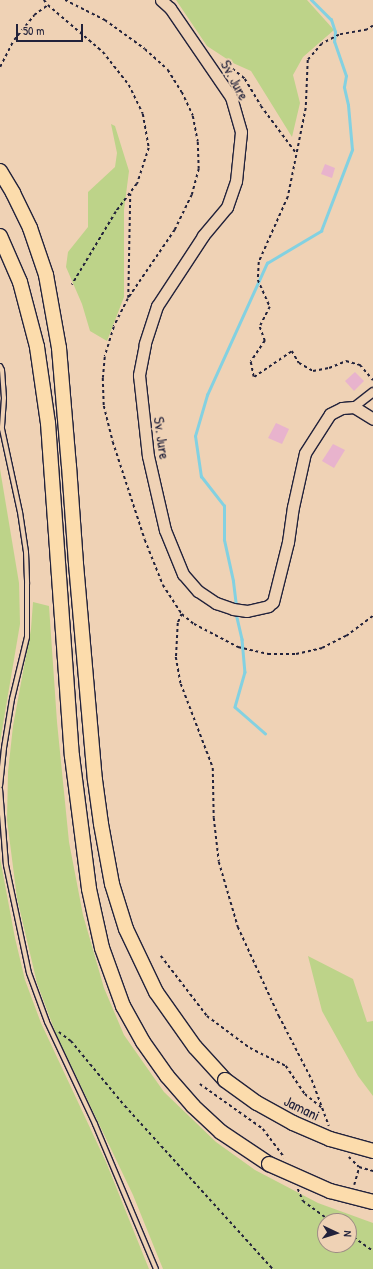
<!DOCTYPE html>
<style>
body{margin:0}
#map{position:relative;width:373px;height:1269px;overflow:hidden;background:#efd2b5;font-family:"Patrick Hand",sans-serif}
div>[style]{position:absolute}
.green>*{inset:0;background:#bdd389}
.stream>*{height:2.5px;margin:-1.25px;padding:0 1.25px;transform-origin:1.25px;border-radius:1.25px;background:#83d1e1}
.building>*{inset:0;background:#e8b3cd}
.path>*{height:1.5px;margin-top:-0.75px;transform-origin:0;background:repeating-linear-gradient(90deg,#22223b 0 3px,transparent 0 6px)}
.roads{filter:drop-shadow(1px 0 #22223b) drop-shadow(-1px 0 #22223b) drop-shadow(0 1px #22223b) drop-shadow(0 -1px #22223b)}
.lane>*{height:4px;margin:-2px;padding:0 2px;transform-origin:2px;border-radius:2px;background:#efd2b5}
.street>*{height:8px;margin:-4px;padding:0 4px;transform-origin:4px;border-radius:4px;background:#efd2b5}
.secondary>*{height:11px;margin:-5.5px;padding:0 5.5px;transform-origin:5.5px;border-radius:5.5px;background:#efd2b5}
.highway>*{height:14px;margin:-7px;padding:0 7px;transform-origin:7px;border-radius:7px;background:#fcdcac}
.bridges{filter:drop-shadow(1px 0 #22223b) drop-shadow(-1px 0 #22223b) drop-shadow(0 1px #22223b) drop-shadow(0 -1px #22223b)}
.highway-bridge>*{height:14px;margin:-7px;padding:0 7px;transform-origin:7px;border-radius:7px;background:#fcdcac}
span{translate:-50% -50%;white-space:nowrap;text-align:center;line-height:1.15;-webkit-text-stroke:4px #efd2b5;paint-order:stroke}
.street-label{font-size:15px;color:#22223b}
.north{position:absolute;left:317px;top:1213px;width:40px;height:40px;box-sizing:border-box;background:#efd2b5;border:1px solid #9d8c84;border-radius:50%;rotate:94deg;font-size:11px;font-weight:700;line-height:16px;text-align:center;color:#22223b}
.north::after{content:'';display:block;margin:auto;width:14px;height:18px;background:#22223b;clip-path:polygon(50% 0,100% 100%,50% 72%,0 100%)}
.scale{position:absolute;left:16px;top:24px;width:67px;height:18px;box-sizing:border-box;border:2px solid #22223b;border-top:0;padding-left:5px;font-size:12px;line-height:14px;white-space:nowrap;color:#22223b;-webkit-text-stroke:3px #efd2b5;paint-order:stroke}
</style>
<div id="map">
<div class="green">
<div style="clip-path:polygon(176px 0,307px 0,334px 30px,303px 57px,293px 75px,300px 103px,292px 137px,251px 71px,233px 63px,207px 46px)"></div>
<div style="clip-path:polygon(111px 124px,115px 126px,129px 171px,124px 210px,124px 297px,107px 341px,90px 331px,82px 304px,66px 267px,68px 252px,88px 227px,88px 192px,115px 167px,117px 153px)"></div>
<div style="clip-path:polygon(0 469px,19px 583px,20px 624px,0 742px)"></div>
<div style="clip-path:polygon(evenodd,33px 602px,49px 606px,57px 722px,69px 842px,83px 915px,104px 988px,124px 1035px,164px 1092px,216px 1142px,255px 1170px,318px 1203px,373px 1223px,373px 1269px,163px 1269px,133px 1195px,56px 1034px,37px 983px,17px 898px,7px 820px,8px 772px,13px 726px,31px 629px,33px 602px,325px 1221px,349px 1221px,349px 1245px,325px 1245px,325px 1221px)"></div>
<div style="clip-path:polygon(0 858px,15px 938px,25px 980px,41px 1023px,106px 1162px,149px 1269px,0 1269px)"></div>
<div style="clip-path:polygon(308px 956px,353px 979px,367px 1022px,373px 1021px,373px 1096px,358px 1076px,322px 1011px)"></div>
</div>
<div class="stream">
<div style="left:236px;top:606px;width:25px;rotate:-97deg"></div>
<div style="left:233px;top:581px;width:42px;rotate:-102.4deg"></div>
<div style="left:224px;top:540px;width:34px;rotate:-90deg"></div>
<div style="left:224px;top:506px;width:37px;rotate:-128deg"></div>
<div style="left:201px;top:477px;width:41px;rotate:-98.3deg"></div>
<div style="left:195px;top:436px;width:43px;rotate:-73.7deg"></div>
<div style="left:207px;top:395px;width:145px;rotate:-65.6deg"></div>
<div style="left:267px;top:263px;width:63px;rotate:-30.7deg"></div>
<div style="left:321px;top:231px;width:87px;rotate:-69.1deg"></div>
<div style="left:352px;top:150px;width:45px;rotate:-95.1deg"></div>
<div style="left:348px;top:105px;width:18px;rotate:-103deg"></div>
<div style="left:344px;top:87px;width:11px;rotate:-80deg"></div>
<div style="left:346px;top:76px;width:36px;rotate:-109deg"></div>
<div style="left:334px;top:42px;width:10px;rotate:-84deg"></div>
<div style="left:335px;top:32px;width:13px;rotate:-108deg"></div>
<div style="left:331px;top:20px;width:28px;rotate:-135deg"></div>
<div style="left:236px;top:613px;width:27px;rotate:77deg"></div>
<div style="left:242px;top:639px;width:33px;rotate:85deg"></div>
<div style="left:245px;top:672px;width:36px;rotate:106deg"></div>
<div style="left:235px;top:707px;width:40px;rotate:41deg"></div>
</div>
<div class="building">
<div style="clip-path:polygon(325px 164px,335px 168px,332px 178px,321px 174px)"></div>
<div style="clip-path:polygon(355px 372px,364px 381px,354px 391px,345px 381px)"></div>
<div style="clip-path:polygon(276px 423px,289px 429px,282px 444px,268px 438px)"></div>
<div style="clip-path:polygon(333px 444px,345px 450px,334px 468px,322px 461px)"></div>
</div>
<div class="path">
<div style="left:44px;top:0;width:6px;rotate:51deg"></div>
<div style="left:48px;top:5px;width:72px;rotate:40.5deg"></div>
<div style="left:103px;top:52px;width:42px;rotate:51.8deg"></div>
<div style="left:129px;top:85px;width:32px;rotate:64deg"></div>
<div style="left:143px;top:114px;width:35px;rotate:80deg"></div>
<div style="left:149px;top:148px;width:38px;rotate:108deg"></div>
<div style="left:137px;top:184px;width:35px;rotate:127deg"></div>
<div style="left:116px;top:212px;width:85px;rotate:121.1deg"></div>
<div style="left:65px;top:0;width:45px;rotate:26.6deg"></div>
<div style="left:105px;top:20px;width:49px;rotate:35.9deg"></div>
<div style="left:145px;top:49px;width:31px;rotate:42deg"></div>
<div style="left:168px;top:70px;width:26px;rotate:58deg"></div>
<div style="left:182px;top:92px;width:26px;rotate:65deg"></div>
<div style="left:193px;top:116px;width:26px;rotate:79deg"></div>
<div style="left:198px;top:142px;width:27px;rotate:88deg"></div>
<div style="left:199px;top:169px;width:27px;rotate:105deg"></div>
<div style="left:192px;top:195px;width:39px;rotate:116deg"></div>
<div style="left:175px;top:230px;width:83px;rotate:124.3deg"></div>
<div style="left:128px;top:299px;width:31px;rotate:117deg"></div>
<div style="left:114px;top:327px;width:31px;rotate:107deg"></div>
<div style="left:105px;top:357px;width:21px;rotate:95deg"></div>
<div style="left:103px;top:378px;width:28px;rotate:88deg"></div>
<div style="left:104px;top:406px;width:37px;rotate:76deg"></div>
<div style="left:113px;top:442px;width:103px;rotate:71.9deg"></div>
<div style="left:145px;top:540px;width:48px;rotate:68.2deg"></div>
<div style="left:163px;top:585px;width:35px;rotate:57deg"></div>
<div style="left:182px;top:614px;width:16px;rotate:40deg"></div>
<div style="left:194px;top:624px;width:50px;rotate:27.6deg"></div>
<div style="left:238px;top:647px;width:31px;rotate:13deg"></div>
<div style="left:268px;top:654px;width:28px"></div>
<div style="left:296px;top:654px;width:27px;rotate:-13deg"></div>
<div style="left:322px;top:648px;width:27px;rotate:-27deg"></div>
<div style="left:346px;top:636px;width:34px;rotate:-37deg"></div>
<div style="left:373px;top:26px;width:7px;rotate:146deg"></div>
<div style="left:367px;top:30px;width:28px;rotate:170deg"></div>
<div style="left:339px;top:35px;width:19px;rotate:152deg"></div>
<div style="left:322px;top:44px;width:21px;rotate:131deg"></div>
<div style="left:308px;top:60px;width:48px;rotate:92.4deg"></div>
<div style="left:306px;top:108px;width:91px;rotate:101.4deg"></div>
<div style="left:288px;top:197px;width:71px;rotate:114deg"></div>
<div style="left:259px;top:262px;width:18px;rotate:93deg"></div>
<div style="left:258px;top:280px;width:30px;rotate:66deg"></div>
<div style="left:270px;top:307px;width:22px;rotate:117deg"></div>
<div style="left:260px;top:327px;width:15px;rotate:70deg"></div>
<div style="left:265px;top:341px;width:25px;rotate:124deg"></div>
<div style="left:251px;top:362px;width:15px;rotate:79deg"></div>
<div style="left:254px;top:377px;width:46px;rotate:-34.4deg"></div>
<div style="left:292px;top:351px;width:14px;rotate:60deg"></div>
<div style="left:299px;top:363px;width:16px;rotate:30deg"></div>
<div style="left:313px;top:371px;width:16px;rotate:-11deg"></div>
<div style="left:329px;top:368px;width:18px;rotate:-22deg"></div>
<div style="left:346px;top:361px;width:15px;rotate:16deg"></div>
<div style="left:360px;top:365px;width:20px;rotate:49deg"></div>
<div style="left:220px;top:63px;width:8px;rotate:14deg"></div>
<div style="left:228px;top:65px;width:22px;rotate:39deg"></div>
<div style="left:245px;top:79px;width:31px;rotate:59deg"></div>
<div style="left:261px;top:106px;width:59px;rotate:53.3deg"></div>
<div style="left:0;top:67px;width:30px;rotate:-63deg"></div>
<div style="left:14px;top:40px;width:32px;rotate:-51deg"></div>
<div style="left:34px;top:15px;width:17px;rotate:-36deg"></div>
<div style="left:128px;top:298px;width:104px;rotate:-88.9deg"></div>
<div style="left:182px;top:614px;width:10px;rotate:114deg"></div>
<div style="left:178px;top:623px;width:34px;rotate:93deg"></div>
<div style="left:176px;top:657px;width:27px;rotate:80deg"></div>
<div style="left:181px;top:684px;width:90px;rotate:69.1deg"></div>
<div style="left:213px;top:768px;width:50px;rotate:88.9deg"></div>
<div style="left:214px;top:818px;width:44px;rotate:83.5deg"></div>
<div style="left:219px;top:862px;width:68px;rotate:73.7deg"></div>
<div style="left:238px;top:927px;width:98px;rotate:65.3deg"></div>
<div style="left:279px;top:1016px;width:72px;rotate:62.7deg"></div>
<div style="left:312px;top:1080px;width:49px;rotate:69.7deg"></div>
<div style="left:161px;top:956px;width:76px;rotate:52.5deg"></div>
<div style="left:207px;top:1016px;width:54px;rotate:36.7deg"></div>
<div style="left:250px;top:1048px;width:40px;rotate:26.6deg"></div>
<div style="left:286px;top:1066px;width:34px;rotate:56deg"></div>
<div style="left:305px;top:1094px;width:21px;rotate:39deg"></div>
<div style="left:59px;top:1032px;width:15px;rotate:37deg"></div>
<div style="left:71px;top:1041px;width:85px;rotate:50.3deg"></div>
<div style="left:125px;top:1106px;width:220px;rotate:47.8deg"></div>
<div style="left:200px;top:1084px;width:77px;rotate:35.5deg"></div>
<div style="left:263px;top:1129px;width:36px;rotate:53deg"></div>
<div style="left:349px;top:1157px;width:14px;rotate:45deg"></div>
<div style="left:359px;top:1167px;width:15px;rotate:16deg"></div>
<div style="left:354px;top:1185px;width:19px;rotate:-74deg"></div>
<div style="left:298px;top:1189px;width:13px;rotate:67deg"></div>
<div style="left:303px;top:1201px;width:34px;rotate:36deg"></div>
<div style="left:349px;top:1234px;width:29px;rotate:35deg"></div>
</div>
<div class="roads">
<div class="lane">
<div style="left:0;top:366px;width:4px;rotate:63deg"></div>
<div style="left:2px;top:370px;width:28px;rotate:86deg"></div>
<div style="left:4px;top:398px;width:31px;rotate:94deg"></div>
<div style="left:2px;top:429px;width:85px;rotate:77.8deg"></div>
<div style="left:20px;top:512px;width:40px;rotate:81.5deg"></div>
<div style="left:26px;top:552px;width:32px;rotate:88deg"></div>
<div style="left:27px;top:584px;width:53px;rotate:90deg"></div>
<div style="left:27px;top:637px;width:64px;rotate:103.6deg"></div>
<div style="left:12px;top:699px;width:50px;rotate:99.3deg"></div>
<div style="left:4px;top:748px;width:38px;rotate:96deg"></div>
<div style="left:0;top:789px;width:76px;rotate:85.5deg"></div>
<div style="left:6px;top:865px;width:110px;rotate:78deg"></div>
<div style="left:29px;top:973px;width:52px;rotate:69.8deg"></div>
<div style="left:47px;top:1022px;width:113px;rotate:64.8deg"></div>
<div style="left:95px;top:1124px;width:157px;rotate:67.2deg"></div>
</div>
<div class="street">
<div style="left:354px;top:407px;width:24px;rotate:-38deg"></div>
</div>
<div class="secondary">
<div style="left:161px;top:0;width:12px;rotate:42deg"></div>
<div style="left:170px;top:8px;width:108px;rotate:55.6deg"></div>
<div style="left:231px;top:97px;width:36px;rotate:74deg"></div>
<div style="left:241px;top:132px;width:49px;rotate:95.8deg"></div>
<div style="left:236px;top:181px;width:28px;rotate:109deg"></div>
<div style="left:227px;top:207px;width:38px;rotate:130deg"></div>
<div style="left:203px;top:236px;width:84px;rotate:123.3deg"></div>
<div style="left:157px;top:306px;width:40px;rotate:108deg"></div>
<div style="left:145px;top:344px;width:32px;rotate:101deg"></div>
<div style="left:139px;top:375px;width:81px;rotate:83.7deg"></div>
<div style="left:148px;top:456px;width:76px;rotate:77.1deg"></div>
<div style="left:165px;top:530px;width:48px;rotate:67.8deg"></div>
<div style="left:183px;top:574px;width:23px;rotate:49deg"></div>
<div style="left:198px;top:591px;width:22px;rotate:34deg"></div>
<div style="left:216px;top:603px;width:18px;rotate:19deg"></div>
<div style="left:233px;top:609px;width:14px;rotate:8deg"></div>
<div style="left:247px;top:611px;width:22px;rotate:-13deg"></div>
<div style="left:268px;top:606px;width:6px;rotate:-39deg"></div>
<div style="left:273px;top:602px;width:62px;rotate:-76deg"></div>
<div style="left:288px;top:542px;width:35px;rotate:-82deg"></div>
<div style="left:293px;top:507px;width:55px;rotate:-77.5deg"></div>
<div style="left:305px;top:453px;width:46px;rotate:-57.3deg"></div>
<div style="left:330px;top:414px;width:13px;rotate:-27deg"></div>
<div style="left:342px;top:408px;width:12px;rotate:-5deg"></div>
<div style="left:354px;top:407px;width:22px;rotate:32deg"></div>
</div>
<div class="highway">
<div style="left:0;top:171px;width:26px;rotate:59deg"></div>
<div style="left:13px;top:193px;width:39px;rotate:64deg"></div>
<div style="left:30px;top:228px;width:50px;rotate:71.2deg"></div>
<div style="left:46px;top:275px;width:74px;rotate:79.9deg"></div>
<div style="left:59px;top:348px;width:118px;rotate:85.2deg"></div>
<div style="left:69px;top:466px;width:98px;rotate:85.9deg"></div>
<div style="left:76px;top:564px;width:217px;rotate:85deg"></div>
<div style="left:95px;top:780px;width:44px;rotate:82.2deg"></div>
<div style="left:101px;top:824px;width:61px;rotate:79.6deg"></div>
<div style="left:112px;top:884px;width:47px;rotate:72.7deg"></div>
<div style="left:126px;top:929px;width:70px;rotate:64.5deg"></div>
<div style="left:156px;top:992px;width:67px;rotate:54.7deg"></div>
<div style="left:195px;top:1047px;width:45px;rotate:47.7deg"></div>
<div style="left:0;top:236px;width:50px;rotate:66.5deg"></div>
<div style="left:20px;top:282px;width:67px;rotate:75.3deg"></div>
<div style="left:37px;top:347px;width:77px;rotate:81.8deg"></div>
<div style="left:48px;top:423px;width:334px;rotate:85.9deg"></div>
<div style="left:72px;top:756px;width:134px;rotate:82.7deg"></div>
<div style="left:89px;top:889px;width:60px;rotate:77.6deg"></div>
<div style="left:102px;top:948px;width:62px;rotate:70.1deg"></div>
<div style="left:123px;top:1006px;width:41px;rotate:60.9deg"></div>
<div style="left:143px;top:1042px;width:42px;rotate:54.8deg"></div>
<div style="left:167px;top:1076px;width:40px;rotate:49deg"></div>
<div style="left:193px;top:1106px;width:38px;rotate:43deg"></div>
<div style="left:221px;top:1132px;width:58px;rotate:33.7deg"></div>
</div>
</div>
<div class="bridges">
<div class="highway-bridge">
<div style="left:225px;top:1080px;width:39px;rotate:36deg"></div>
<div style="left:257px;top:1103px;width:41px;rotate:29.1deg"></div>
<div style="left:293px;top:1123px;width:40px;rotate:23.4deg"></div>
<div style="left:330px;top:1139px;width:45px;rotate:15.6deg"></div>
<div style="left:269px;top:1164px;width:67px;rotate:23.9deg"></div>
<div style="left:330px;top:1191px;width:44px;rotate:14.3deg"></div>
</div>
</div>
<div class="street-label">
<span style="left:235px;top:80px;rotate:62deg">Sv. Jure</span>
<span style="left:162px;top:438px;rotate:82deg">Sv. Jure</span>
<span style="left:302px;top:1108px;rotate:26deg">Jamani</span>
</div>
<div class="north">N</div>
<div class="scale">50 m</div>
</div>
